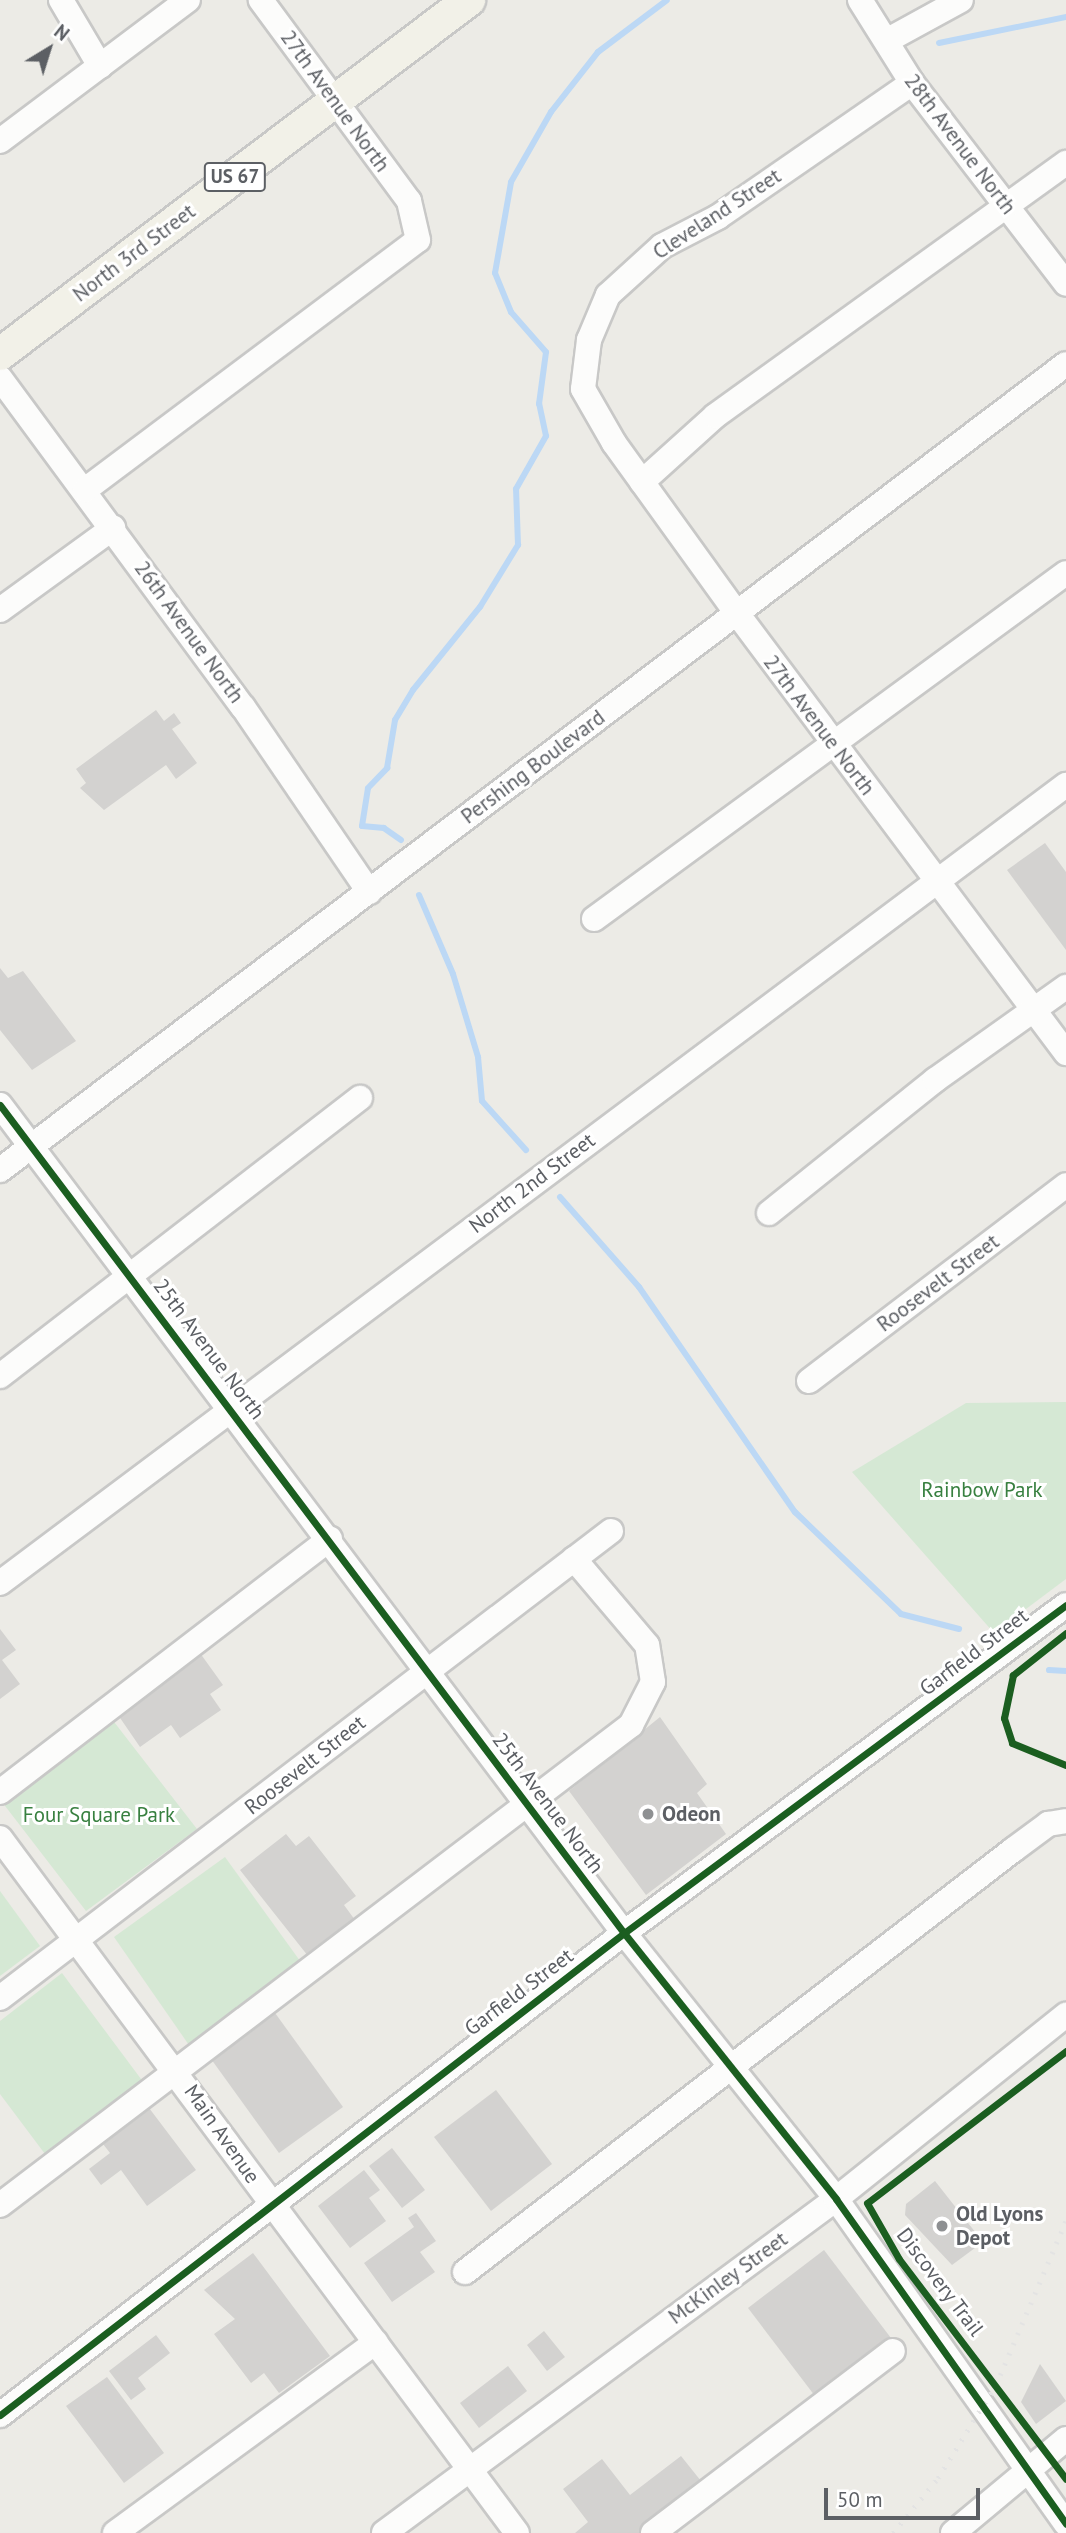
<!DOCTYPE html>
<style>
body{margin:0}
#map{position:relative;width:1066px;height:2533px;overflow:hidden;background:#ecebe6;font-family:"PT Sans",sans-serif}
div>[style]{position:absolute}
.green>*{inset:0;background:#d5e8d4}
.stream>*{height:6px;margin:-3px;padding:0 3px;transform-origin:3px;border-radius:3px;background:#bcd8f5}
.building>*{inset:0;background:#d3d2d0}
.roads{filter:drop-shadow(2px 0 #c8c8c7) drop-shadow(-2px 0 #c8c8c7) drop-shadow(0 2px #c8c8c7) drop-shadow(0 -2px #c8c8c7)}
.minor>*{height:24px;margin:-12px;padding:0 12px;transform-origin:12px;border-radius:12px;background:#fcfcfb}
.major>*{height:32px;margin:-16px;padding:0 16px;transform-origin:16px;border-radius:16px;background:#f2f1e8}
.rail>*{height:5px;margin-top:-2.5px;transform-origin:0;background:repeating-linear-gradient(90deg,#e3e3e3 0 2px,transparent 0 11px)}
.cycleway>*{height:7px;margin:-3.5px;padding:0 3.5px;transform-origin:3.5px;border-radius:3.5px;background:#1b5e20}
.dots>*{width:19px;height:19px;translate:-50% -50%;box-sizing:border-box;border:4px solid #fff;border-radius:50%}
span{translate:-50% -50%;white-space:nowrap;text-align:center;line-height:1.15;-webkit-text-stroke:6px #fff;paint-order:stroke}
.shield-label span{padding:2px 5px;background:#fff;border:2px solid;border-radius:5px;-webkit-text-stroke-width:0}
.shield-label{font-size:19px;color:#5c5f64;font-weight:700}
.street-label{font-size:21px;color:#5c5f64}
.park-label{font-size:21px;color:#388040}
.poi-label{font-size:21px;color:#5c5f64;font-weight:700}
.left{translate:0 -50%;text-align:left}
.north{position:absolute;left:14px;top:14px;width:70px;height:70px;-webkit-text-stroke:5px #fff;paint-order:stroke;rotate:38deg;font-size:19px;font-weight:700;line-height:28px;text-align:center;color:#5c5f64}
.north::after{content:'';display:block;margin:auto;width:24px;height:32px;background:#5c5f64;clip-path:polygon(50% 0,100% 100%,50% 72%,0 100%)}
.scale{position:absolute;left:824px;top:2488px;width:156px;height:32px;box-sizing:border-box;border:4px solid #5c5f64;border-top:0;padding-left:9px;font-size:21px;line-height:24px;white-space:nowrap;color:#5c5f64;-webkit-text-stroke:5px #fff;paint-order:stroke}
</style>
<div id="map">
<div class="green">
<div style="clip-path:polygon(1066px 1402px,1066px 1579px,994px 1633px,852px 1472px,966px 1403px)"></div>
<div style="clip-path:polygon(111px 1718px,197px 1829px,86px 1911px,2px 1802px)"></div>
<div style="clip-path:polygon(225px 1857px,303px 1965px,191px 2048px,114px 1937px)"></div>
<div style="clip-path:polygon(0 1891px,40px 1946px,0 1976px)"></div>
<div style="clip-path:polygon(62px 1973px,144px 2083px,45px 2154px,0 2094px,0 2021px)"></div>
</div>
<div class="stream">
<div style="left:939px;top:43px;width:130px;rotate:-11.6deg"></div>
<div style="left:401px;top:840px;width:21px;rotate:-145deg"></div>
<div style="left:384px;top:828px;width:22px;rotate:-175deg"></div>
<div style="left:362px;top:826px;width:38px;rotate:-81deg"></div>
<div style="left:368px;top:788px;width:28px;rotate:-46deg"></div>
<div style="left:387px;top:768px;width:49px;rotate:-80.5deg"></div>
<div style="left:395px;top:720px;width:35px;rotate:-59deg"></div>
<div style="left:413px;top:690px;width:107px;rotate:-51.1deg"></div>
<div style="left:480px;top:607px;width:73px;rotate:-58.5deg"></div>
<div style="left:518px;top:545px;width:56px;rotate:-92deg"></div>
<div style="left:516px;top:489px;width:61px;rotate:-60.5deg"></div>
<div style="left:546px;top:436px;width:33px;rotate:-102deg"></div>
<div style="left:539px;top:404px;width:52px;rotate:-82.3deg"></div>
<div style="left:546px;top:352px;width:53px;rotate:-131.2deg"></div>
<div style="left:511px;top:312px;width:42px;rotate:-112.3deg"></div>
<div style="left:495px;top:273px;width:92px;rotate:-80deg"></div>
<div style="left:511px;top:182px;width:81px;rotate:-60.3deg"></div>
<div style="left:551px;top:112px;width:76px;rotate:-51.9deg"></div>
<div style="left:598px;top:52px;width:86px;rotate:-37deg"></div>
<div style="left:419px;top:895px;width:86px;rotate:66.7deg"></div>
<div style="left:453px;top:974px;width:87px;rotate:73.2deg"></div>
<div style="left:478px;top:1057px;width:44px;rotate:84.8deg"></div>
<div style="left:482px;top:1101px;width:66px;rotate:48.1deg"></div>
<div style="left:560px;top:1197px;width:120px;rotate:48.7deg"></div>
<div style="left:639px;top:1287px;width:274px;rotate:55.3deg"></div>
<div style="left:795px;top:1512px;width:147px;rotate:43.9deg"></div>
<div style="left:901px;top:1614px;width:60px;rotate:14.5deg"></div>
<div style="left:1049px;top:1670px;width:17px;rotate:3deg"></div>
</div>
<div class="building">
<div style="clip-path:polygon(156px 710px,164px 721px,174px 713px,181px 723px,172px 729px,197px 763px,176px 779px,166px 765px,104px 810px,80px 788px,86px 783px,76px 769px)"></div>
<div style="clip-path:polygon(1045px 843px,1066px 872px,1066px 950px,1007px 870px)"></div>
<div style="clip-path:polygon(0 968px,8px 978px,23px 971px,76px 1041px,32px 1070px,0 1030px)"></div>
<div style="clip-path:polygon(0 1629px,16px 1650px,2px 1660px,20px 1684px,0 1699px)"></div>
<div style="clip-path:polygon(200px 1653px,223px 1685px,210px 1694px,221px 1710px,180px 1738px,171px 1725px,140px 1747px,116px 1712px)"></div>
<div style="clip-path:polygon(660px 1717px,707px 1784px,697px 1793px,726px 1834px,646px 1895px,569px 1791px)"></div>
<div style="clip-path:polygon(286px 1834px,296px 1846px,309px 1836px,356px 1896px,344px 1905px,355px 1920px,308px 1956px,240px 1870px)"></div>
<div style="clip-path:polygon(270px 2006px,343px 2107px,279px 2153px,206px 2052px)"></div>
<div style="clip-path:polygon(496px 2090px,552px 2164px,491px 2211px,434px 2137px)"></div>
<div style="clip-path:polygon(143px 2100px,196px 2170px,147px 2206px,121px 2170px,101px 2185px,89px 2169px,110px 2153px,96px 2135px)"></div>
<div style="clip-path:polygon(392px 2148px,425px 2190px,402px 2208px,369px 2166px)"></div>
<div style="clip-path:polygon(364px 2170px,380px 2190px,369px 2198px,386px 2221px,350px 2248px,318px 2206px)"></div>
<div style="clip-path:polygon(935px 2181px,983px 2242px,952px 2265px,905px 2215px,906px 2204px)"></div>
<div style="clip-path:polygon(416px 2213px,436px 2241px,420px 2252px,435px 2272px,392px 2302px,364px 2263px,414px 2227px,408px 2218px)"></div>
<div style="clip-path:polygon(824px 2250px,894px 2342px,818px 2400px,748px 2308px)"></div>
<div style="clip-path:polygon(253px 2253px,330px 2356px,279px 2393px,264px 2373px,251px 2383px,214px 2334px,235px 2319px,204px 2290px)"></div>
<div style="clip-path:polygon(544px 2331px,565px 2357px,547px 2371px,527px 2345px)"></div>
<div style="clip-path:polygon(156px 2335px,170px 2353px,138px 2378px,146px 2389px,131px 2400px,109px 2371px)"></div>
<div style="clip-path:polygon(1040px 2364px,1066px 2401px,1036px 2424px,1021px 2402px)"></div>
<div style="clip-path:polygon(508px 2366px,527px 2391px,479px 2428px,460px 2403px)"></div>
<div style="clip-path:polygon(107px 2377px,164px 2453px,124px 2483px,66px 2406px)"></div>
<div style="clip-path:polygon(681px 2456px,705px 2486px,643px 2533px,575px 2533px,588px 2522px,563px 2489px,602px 2459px,630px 2495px)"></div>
</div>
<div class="roads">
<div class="minor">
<div style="left:61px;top:0;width:77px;rotate:59.4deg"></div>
<div style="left:860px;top:0;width:98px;rotate:57.9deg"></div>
<div style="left:912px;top:83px;width:253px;rotate:52.5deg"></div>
<div style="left:888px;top:40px;width:83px;rotate:-28.7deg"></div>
<div style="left:912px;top:83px;width:236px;rotate:145.4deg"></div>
<div style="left:718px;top:217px;width:63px;rotate:152.6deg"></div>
<div style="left:662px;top:246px;width:73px;rotate:137.8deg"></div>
<div style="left:608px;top:295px;width:49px;rotate:112.9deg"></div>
<div style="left:589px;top:340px;width:49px;rotate:97deg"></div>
<div style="left:583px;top:389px;width:62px;rotate:60.1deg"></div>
<div style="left:614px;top:443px;width:208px;rotate:54.2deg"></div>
<div style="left:736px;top:612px;width:551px;rotate:53.19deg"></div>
<div style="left:0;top:141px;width:235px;rotate:-36.9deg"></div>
<div style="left:0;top:378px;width:409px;rotate:53.6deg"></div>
<div style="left:243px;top:707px;width:224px;rotate:55.7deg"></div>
<div style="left:642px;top:482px;width:98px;rotate:-42.1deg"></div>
<div style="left:715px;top:416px;width:433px;rotate:-35.8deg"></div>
<div style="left:85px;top:490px;width:416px;rotate:-36.9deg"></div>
<div style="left:418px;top:240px;width:40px;rotate:-103deg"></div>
<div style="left:409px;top:201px;width:250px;rotate:-126.4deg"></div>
<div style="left:0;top:610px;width:140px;rotate:-36deg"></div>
<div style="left:594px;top:919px;width:585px;rotate:-36.24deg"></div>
<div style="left:0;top:1105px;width:1037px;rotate:53deg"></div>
<div style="left:624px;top:1933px;width:340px;rotate:51.4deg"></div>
<div style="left:836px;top:2199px;width:398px;rotate:54.7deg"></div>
<div style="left:0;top:1170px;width:1336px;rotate:-37.09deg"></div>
<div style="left:769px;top:1213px;width:213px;rotate:-38.7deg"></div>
<div style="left:935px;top:1080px;width:161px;rotate:-35.4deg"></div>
<div style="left:0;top:1376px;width:455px;rotate:-37.7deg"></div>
<div style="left:809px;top:1381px;width:323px;rotate:-37.3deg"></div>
<div style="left:0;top:1583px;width:1332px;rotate:-36.82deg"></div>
<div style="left:0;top:1792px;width:416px;rotate:-37.5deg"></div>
<div style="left:0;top:1838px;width:866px;rotate:53.35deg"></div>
<div style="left:0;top:1998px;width:769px;rotate:-37.39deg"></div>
<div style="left:0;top:2205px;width:793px;rotate:-37.26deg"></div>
<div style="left:631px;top:1725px;width:48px;rotate:-62.9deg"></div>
<div style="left:653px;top:1682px;width:37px;rotate:-99deg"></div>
<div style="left:647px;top:1645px;width:113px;rotate:-130.3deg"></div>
<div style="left:465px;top:2272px;width:692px;rotate:-37.6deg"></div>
<div style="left:1013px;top:1850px;width:44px;rotate:-36.6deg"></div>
<div style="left:1048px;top:1824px;width:18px;rotate:-9deg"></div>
<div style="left:0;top:2415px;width:788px;rotate:-37.68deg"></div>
<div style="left:624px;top:1933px;width:550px;rotate:-36.58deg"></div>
<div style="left:115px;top:2533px;width:323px;rotate:-36.2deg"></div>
<div style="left:384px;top:2533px;width:562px;rotate:-36.46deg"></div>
<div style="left:836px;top:2199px;width:295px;rotate:-38.7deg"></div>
<div style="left:653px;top:2533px;width:301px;rotate:-37.2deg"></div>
<div style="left:953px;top:2533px;width:147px;rotate:-39.8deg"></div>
</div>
<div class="major">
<div style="left:0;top:354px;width:588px;rotate:-37.05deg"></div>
</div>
</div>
<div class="rail">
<div style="left:893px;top:2533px;width:71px;rotate:-50.7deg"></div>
<div style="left:938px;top:2478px;width:110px;rotate:-58.1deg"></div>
<div style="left:996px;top:2385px;width:178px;rotate:-66.9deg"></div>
</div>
<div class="cycleway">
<div style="left:0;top:1105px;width:1037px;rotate:53deg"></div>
<div style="left:624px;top:1933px;width:340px;rotate:51.4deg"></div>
<div style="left:836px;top:2199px;width:398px;rotate:54.7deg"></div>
<div style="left:1066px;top:1633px;width:68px;rotate:141.6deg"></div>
<div style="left:1013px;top:1675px;width:44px;rotate:101.8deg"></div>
<div style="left:1004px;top:1718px;width:26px;rotate:72deg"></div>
<div style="left:1012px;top:1743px;width:58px;rotate:22.2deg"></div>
<div style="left:1066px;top:2051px;width:250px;rotate:142.6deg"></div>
<div style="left:867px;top:2203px;width:64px;rotate:60.3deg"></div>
<div style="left:899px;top:2259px;width:276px;rotate:52.8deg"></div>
<div style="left:0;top:2415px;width:788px;rotate:-37.68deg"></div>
<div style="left:624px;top:1933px;width:550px;rotate:-36.58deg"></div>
</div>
<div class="dots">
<div style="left:648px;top:1814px;background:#8e9092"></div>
<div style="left:942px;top:2226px;background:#8e9092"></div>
</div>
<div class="shield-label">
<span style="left:235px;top:177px">US 67</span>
</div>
<div class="street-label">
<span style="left:335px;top:101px;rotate:54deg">27th Avenue North</span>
<span style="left:960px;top:144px;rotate:53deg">28th Avenue North</span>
<span style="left:717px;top:214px;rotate:-33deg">Cleveland Street</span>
<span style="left:134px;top:253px;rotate:-37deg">North 3rd Street</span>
<span style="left:189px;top:632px;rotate:54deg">26th Avenue North</span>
<span style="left:819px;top:725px;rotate:53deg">27th Avenue North</span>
<span style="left:533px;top:767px;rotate:-37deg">Pershing Boulevard</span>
<span style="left:532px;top:1183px;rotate:-37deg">North 2nd Street</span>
<span style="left:938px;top:1283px;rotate:-37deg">Roosevelt Street</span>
<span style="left:209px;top:1349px;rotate:53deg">25th Avenue North</span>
<span style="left:974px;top:1652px;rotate:-37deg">Garfield Street</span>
<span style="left:305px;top:1765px;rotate:-38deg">Roosevelt Street</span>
<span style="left:548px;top:1803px;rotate:53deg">25th Avenue North</span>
<span style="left:519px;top:1992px;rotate:-37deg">Garfield Street</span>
<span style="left:222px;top:2134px;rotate:55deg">Main Avenue</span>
<span style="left:728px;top:2278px;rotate:-36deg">McKinley Street</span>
<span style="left:940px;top:2282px;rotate:53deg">Discovery Trail</span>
</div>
<div class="park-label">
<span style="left:982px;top:1490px">Rainbow Park</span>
<span style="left:99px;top:1815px">Four Square Park</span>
</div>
<div class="poi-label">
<span class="left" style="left:662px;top:1814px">Odeon</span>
<span class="left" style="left:956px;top:2226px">Old Lyons<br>Depot</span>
</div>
<div class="north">N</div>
<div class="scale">50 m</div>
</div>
